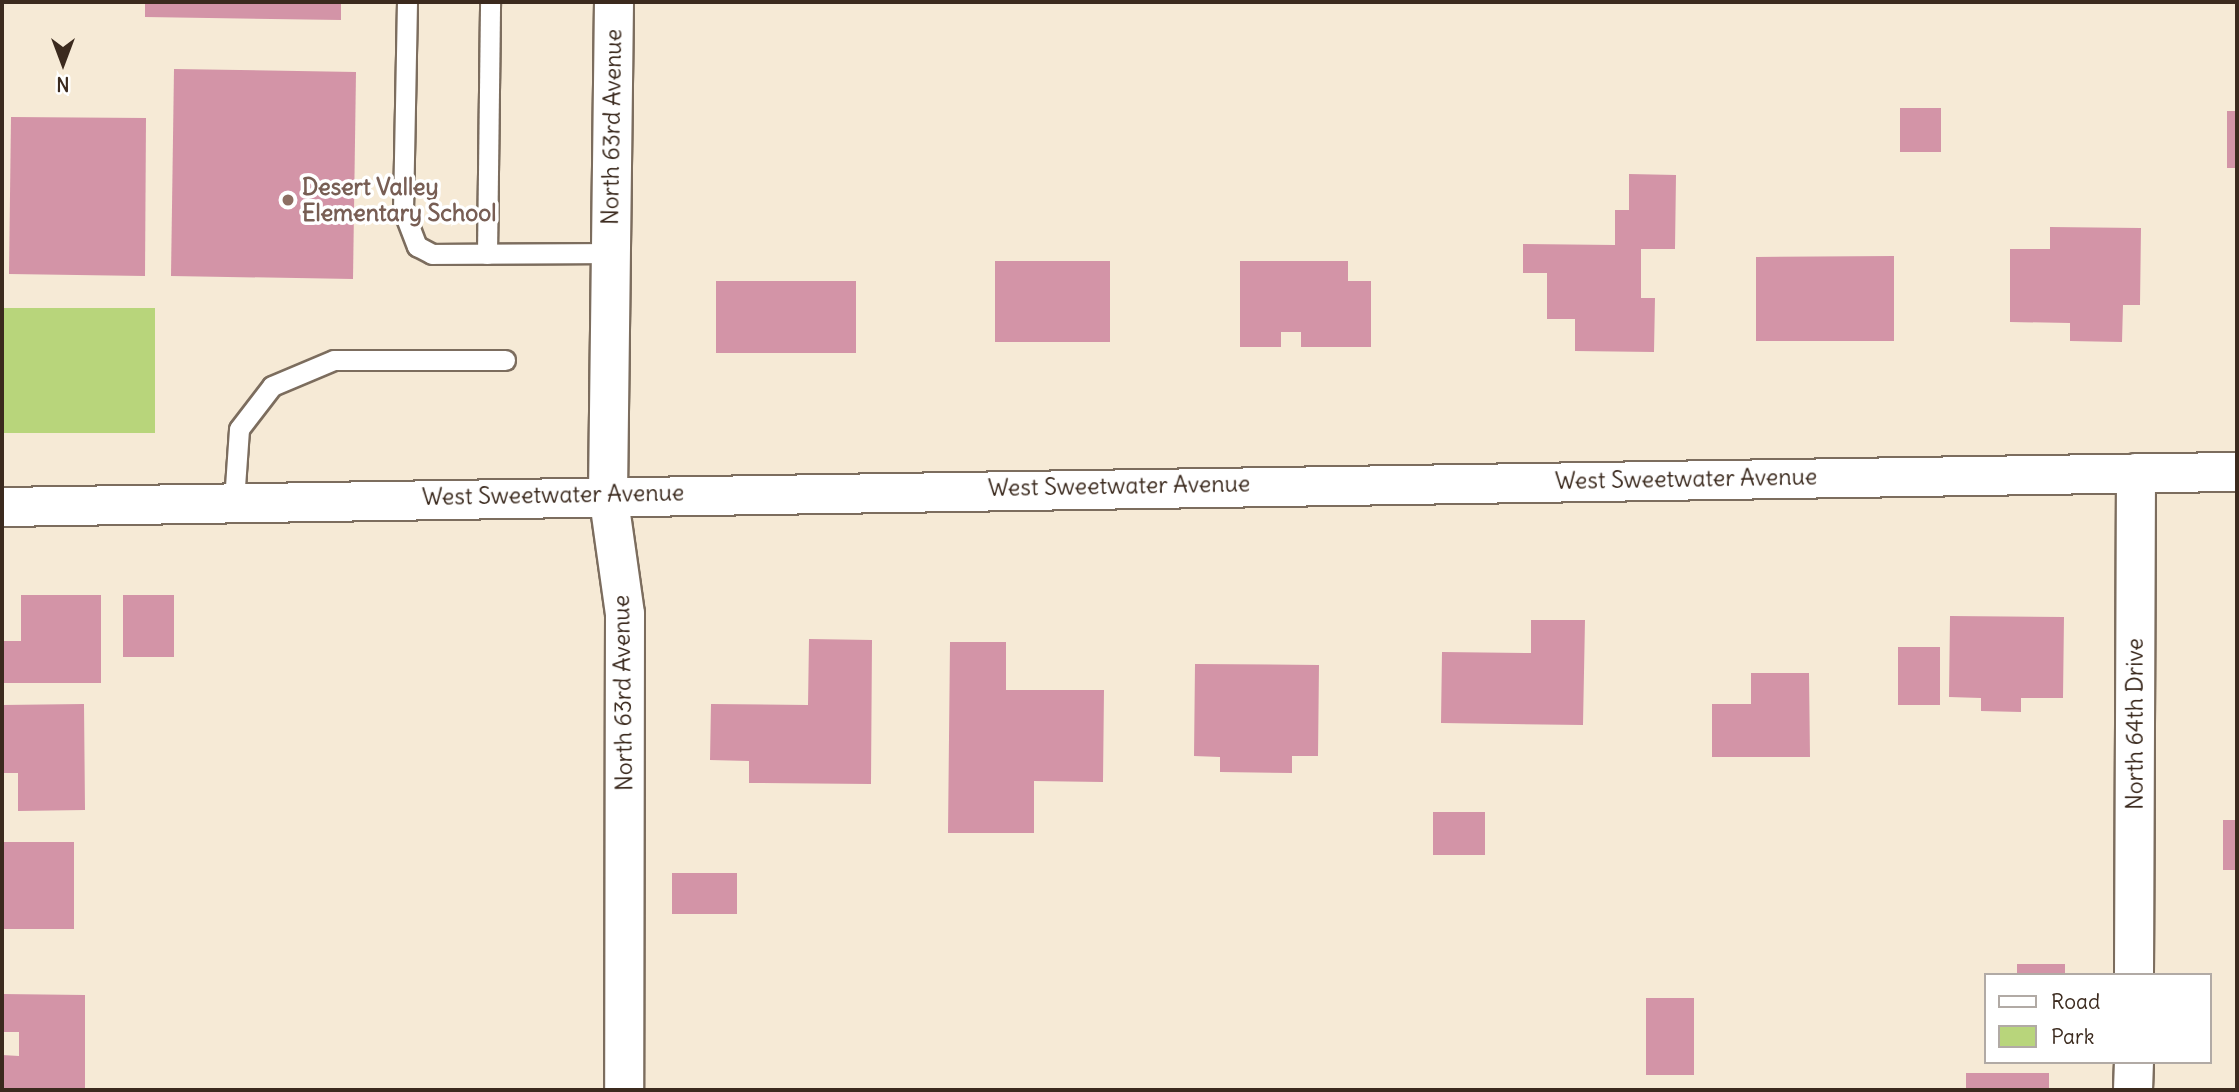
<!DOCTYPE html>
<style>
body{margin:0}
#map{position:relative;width:2239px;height:1092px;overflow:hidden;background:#f6ead6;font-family:Delius,sans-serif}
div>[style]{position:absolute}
.green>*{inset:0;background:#b8d57b}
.building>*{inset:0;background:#d394a7}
.roads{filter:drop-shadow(2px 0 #7c6d5e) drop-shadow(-2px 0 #7c6d5e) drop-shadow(0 2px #7c6d5e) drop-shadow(0 -2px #7c6d5e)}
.lane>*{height:19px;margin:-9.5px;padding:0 9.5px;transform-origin:9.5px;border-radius:9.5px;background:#fff}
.street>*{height:38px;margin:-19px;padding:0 19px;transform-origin:19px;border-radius:19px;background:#fff}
.secondary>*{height:38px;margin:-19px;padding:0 19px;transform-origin:19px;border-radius:19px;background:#fff}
.dots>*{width:19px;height:19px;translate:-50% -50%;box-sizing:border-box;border:4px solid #fff;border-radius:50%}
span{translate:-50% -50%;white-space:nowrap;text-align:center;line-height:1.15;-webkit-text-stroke:7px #fff;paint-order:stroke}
.street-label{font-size:23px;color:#3b2a1e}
.education-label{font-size:23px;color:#785e54;font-weight:700}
.left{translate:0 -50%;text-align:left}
.frame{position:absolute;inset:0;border:4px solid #3b2a1e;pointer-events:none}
.legend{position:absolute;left:1984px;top:973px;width:228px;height:91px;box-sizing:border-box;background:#fff;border:2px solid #b1aaa5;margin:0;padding:9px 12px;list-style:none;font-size:21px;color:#3b2a1e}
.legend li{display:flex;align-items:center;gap:14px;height:35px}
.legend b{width:35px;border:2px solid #b1aaa5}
.north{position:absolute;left:28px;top:28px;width:70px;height:70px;-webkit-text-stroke:5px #fff;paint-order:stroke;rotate:180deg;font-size:19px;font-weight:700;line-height:28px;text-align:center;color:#3b2a1e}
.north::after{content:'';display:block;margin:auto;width:24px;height:32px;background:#3b2a1e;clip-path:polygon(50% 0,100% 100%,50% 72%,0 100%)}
</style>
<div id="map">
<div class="green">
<div style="clip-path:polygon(2px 308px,155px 308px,155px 433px,2px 433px)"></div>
</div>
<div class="building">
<div style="clip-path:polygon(145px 2px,341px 2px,341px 20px,145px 17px)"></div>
<div style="clip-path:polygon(174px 69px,356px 72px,353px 279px,171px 276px)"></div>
<div style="clip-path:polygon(1900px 108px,1941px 108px,1941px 152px,1900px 152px)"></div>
<div style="clip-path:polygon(2227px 111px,2237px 111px,2237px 168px,2227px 168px)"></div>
<div style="clip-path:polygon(11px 117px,146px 118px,145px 276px,9px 274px)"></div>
<div style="clip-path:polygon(1629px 174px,1676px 175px,1675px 249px,1641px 249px,1641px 298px,1655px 298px,1654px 352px,1575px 351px,1575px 319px,1547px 319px,1547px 273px,1523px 273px,1523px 244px,1615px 245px,1615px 210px,1629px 210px)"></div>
<div style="clip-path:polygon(2050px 227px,2141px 228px,2140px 305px,2123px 305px,2122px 342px,2070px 341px,2070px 323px,2010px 322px,2010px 249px,2050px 249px)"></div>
<div style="clip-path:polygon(1894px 256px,1894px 341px,1756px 341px,1756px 257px)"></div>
<div style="clip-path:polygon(995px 261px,1110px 261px,1110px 342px,995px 342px)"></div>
<div style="clip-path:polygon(1240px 261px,1348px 261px,1348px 281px,1371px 281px,1371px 347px,1301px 347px,1301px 332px,1281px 332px,1281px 347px,1240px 347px)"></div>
<div style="clip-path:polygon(716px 281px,856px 281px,856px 353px,716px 353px)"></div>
<div style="clip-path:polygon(21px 595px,101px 595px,101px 683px,2px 683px,2px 641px,21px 641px)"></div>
<div style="clip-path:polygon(123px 595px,174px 595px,174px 657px,123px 657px)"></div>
<div style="clip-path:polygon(1950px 616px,2064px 617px,2063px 698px,2021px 698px,2021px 712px,1981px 711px,1981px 698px,1949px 697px)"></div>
<div style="clip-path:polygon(1531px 620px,1585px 620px,1583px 725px,1441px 723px,1442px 652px,1531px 653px)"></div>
<div style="clip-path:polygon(809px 639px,872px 640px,871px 784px,749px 783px,749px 761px,710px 760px,711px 704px,808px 705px)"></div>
<div style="clip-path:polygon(950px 642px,1006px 642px,1006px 690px,1104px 690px,1103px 782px,1034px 781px,1034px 833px,948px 833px)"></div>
<div style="clip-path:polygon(1898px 647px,1940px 647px,1940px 705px,1898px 705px)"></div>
<div style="clip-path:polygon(1195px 664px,1319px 665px,1318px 756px,1292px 756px,1292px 773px,1220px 772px,1220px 757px,1194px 756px)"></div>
<div style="clip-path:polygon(1751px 673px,1809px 673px,1810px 757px,1712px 757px,1712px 704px,1751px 704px)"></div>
<div style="clip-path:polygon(84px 704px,85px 810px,18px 811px,18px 773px,3px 773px,2px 705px)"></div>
<div style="clip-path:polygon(1433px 812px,1485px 812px,1485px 855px,1433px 855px)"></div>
<div style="clip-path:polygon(2223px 820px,2237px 820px,2237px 870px,2223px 870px)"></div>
<div style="clip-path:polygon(2px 842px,74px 842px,74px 929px,2px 929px)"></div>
<div style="clip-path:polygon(672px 873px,737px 873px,737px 914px,672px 914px)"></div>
<div style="clip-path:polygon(2017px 964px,2065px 964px,2065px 975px,2017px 975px)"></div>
<div style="clip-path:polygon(2px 994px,85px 995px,85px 1088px,2px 1088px,2px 1055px,19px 1056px,19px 1032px,2px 1032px)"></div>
<div style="clip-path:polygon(1646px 998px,1694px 998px,1694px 1075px,1646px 1075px)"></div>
<div style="clip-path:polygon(1966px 1073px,2049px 1073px,2049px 1090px,1966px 1090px)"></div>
</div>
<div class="roads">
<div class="lane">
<div style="left:407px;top:2px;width:208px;rotate:91.1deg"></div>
<div style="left:403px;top:210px;width:39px;rotate:69deg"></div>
<div style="left:417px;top:246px;width:17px;rotate:28deg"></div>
<div style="left:432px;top:254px;width:179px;rotate:-0.3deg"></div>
<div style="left:487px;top:254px;width:252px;rotate:-89.3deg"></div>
<div style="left:234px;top:501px;width:72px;rotate:-86deg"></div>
<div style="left:239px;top:429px;width:54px;rotate:-52.5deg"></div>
<div style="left:272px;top:386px;width:67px;rotate:-22.8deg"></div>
<div style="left:334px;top:360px;width:171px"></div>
</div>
<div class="street">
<div style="left:2134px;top:975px;width:502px;rotate:-89.77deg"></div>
<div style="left:2133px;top:1090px;width:28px;rotate:-88deg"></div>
</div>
<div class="secondary">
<div style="left:614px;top:2px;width:491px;rotate:90.7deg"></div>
<div style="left:608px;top:493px;width:122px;rotate:82deg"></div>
<div style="left:625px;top:614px;width:476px;rotate:90.1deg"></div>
<div style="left:2px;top:507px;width:2235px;rotate:-0.9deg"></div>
</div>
</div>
<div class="dots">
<div style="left:288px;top:200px;background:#8d6e63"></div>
</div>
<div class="street-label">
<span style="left:612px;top:127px;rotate:-89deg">North 63rd Avenue</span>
<span style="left:1686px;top:479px;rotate:-1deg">West Sweetwater Avenue</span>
<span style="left:1119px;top:486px;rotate:-1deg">West Sweetwater Avenue</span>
<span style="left:553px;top:495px;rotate:-1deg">West Sweetwater Avenue</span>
<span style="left:623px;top:693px;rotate:-91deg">North 63rd Avenue</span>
<span style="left:2135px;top:724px;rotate:-90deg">North 64th Drive</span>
</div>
<div class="education-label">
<span class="left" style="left:302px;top:200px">Desert Valley<br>Elementary School</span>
</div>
<div class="frame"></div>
<ul class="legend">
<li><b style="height:9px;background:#fff"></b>Road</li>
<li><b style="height:19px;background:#b8d57b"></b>Park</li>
</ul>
<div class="north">N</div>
</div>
